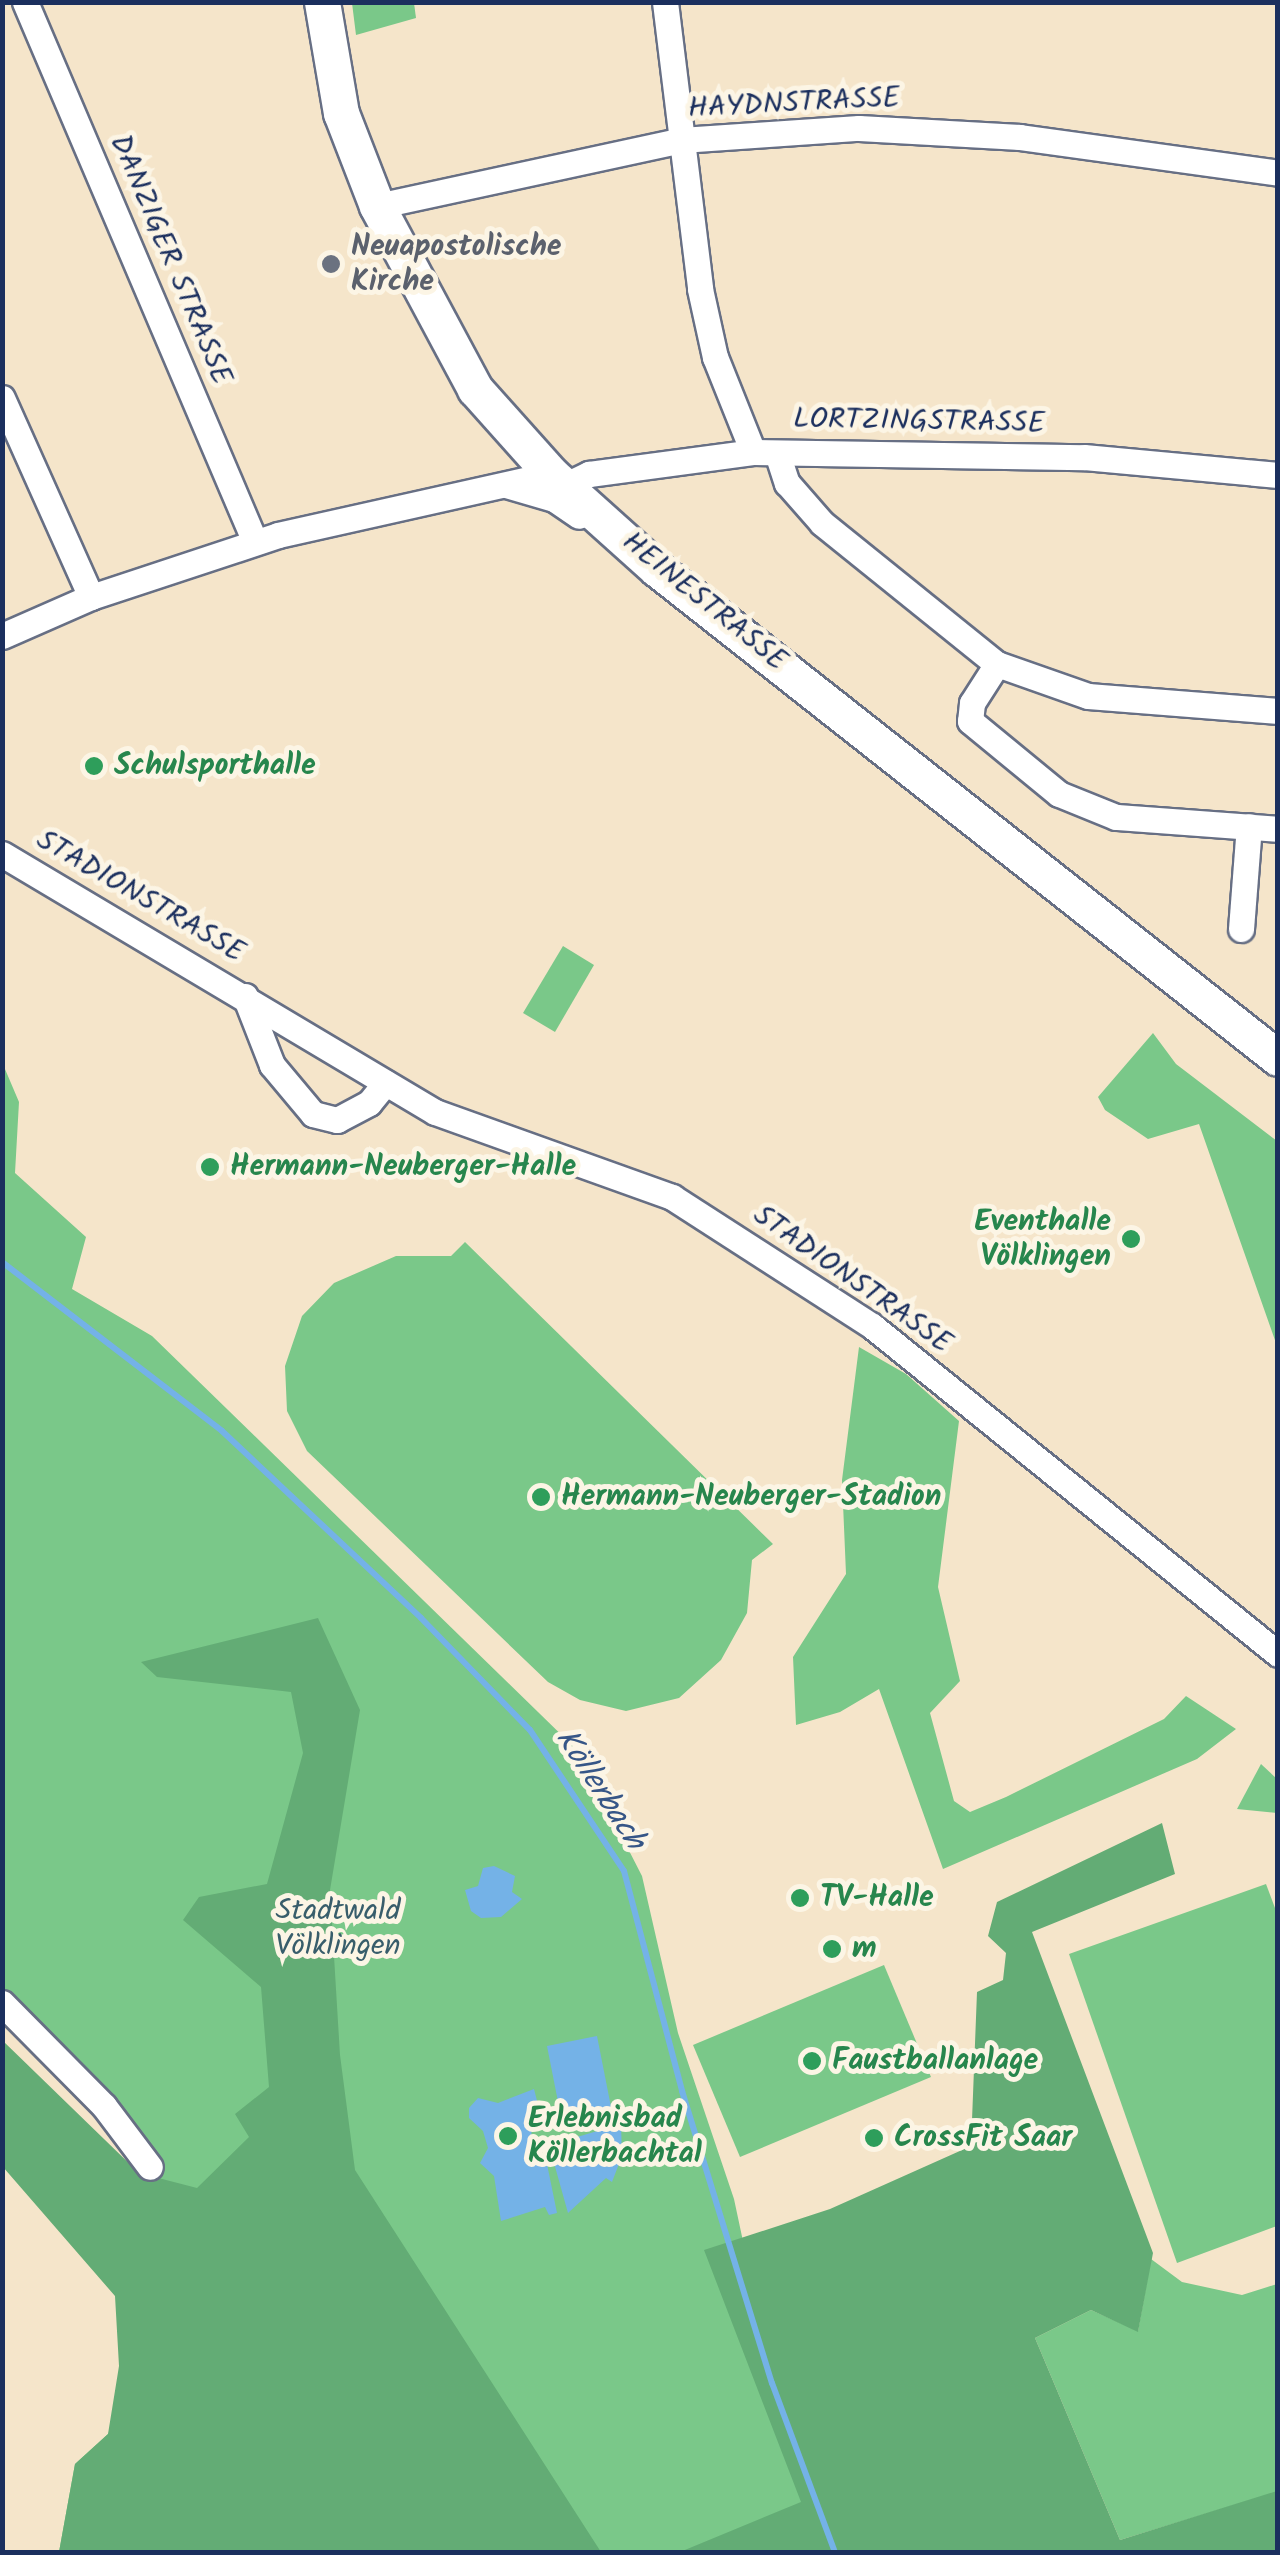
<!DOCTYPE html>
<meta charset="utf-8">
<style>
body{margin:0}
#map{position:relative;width:1280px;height:2555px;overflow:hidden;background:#f5e5ca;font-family:Kalam,sans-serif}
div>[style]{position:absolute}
.green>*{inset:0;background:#7ac889}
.forest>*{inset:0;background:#63ac75}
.water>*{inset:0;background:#74b2e7}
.stream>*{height:6px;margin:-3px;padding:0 3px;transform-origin:3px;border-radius:3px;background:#74b2e7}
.roads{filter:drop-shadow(2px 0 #676f84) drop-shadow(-2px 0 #676f84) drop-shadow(0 2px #676f84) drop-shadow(0 -2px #676f84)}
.street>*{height:25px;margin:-12.5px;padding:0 12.5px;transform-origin:12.5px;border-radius:12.5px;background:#fff}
.secondary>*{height:35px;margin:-17.5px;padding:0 17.5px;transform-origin:17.5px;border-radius:17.5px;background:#fff}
.dots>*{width:28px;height:28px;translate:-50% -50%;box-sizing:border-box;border:5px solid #fcf5e5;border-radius:50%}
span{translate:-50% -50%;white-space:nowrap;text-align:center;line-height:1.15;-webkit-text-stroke:10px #fcf5e5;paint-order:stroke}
.street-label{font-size:30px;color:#1b2f5e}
.worship-label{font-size:30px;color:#5b616d;font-weight:700}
.left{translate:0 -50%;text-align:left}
.leisure-label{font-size:30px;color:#27864d;font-weight:700}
.right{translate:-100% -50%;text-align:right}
.park-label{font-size:30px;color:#385d6b}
.water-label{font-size:32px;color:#365687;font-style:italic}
.frame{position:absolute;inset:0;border:5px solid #1b2f5e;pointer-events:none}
</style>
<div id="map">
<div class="green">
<div style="clip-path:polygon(352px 3px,414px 3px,416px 18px,356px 35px)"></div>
<div style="clip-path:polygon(563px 946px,594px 965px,555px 1032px,523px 1013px)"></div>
<div style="clip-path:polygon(1153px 1033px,1176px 1064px,1277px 1141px,1277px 1346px,1199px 1124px,1148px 1139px,1105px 1110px,1098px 1097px)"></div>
<div style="clip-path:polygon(2px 1062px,19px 1102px,15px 1173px,86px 1237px,72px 1289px,152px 1336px,578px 1751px,642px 1876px,678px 2033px,734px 2199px,760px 2321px,852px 2552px,59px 2552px,75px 2464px,108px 2434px,208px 2242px,104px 2106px,3px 2003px)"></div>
<div style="clip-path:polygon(465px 1242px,773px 1544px,752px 1560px,747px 1613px,721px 1660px,679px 1698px,626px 1711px,580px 1700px,548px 1682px,307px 1451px,287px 1411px,285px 1366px,302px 1316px,334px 1283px,396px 1256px,451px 1256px)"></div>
<div style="clip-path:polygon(859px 1347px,906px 1374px,959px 1421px,938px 1587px,960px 1681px,930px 1713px,954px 1801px,970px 1812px,1006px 1797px,1164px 1719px,1186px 1696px,1236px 1729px,1197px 1759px,943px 1869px,879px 1689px,840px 1712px,796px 1725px,793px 1657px,846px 1574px,842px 1480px)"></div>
<div style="clip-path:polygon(1261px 1764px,1277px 1779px,1277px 1813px,1237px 1809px)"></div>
<div style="clip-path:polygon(1266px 1884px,1278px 1916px,1277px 2226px,1177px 2263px,1069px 1954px)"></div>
<div style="clip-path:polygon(884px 1965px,931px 2077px,740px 2157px,693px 2045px)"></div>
<div style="clip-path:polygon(1151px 2259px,1182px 2282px,1242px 2295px,1277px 2284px,1277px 2492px,1120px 2540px,1035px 2338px,1091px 2310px,1138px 2331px)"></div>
</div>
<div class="forest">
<div style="clip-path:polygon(318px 1618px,360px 1710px,330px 1890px,340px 2055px,355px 2170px,601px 2552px,59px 2552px,75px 2464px,108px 2434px,119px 2366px,115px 2296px,3px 2167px,2px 2040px,139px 2173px,197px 2188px,249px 2137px,235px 2114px,269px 2087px,261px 1987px,183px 1920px,199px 1897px,267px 1884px,303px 1753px,291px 1692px,157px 1677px,141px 1662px)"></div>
<div style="clip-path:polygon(1162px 1823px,1175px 1874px,1032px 1932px,1153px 2253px,1138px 2332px,1091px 2310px,1035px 2338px,1120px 2540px,1277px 2491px,1277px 2552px,680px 2552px,801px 2502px,704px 2250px,830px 2209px,971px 2146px,977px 1992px,1003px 1980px,1006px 1953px,988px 1936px,997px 1902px)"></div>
</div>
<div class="water">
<div style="clip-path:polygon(494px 1866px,515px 1876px,512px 1892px,522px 1899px,501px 1917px,481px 1918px,471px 1911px,465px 1890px,478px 1886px,483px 1868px)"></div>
<div style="clip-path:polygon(597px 2036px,612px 2112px,562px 2122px,547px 2046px)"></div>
<div style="clip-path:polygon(534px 2089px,543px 2124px,532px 2129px,529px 2153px,547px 2164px,557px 2213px,549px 2215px,545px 2207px,501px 2221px,494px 2176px,480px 2163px,488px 2148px,483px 2131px,469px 2118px,469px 2108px,478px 2098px,498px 2103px)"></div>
<div style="clip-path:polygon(621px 2124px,622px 2156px,612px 2182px,606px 2178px,568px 2213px,554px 2163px,567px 2140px)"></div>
</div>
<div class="stream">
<div style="left:2px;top:1262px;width:277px;rotate:37.5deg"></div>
<div style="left:222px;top:1431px;width:273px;rotate:43.2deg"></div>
<div style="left:421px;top:1618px;width:156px;rotate:45.8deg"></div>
<div style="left:530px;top:1730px;width:169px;rotate:56.3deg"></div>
<div style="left:624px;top:1871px;width:228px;rotate:75.2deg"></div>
<div style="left:682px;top:2091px;width:306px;rotate:72.9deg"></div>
<div style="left:772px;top:2383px;width:180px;rotate:69.6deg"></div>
</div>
<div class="roads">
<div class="street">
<div style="left:25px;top:2px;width:587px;rotate:66.93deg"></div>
<div style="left:665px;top:2px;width:289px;rotate:83deg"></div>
<div style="left:700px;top:289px;width:70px;rotate:77.6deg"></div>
<div style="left:715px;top:357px;width:102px;rotate:68.2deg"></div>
<div style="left:377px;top:206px;width:311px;rotate:-12.2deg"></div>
<div style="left:681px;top:140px;width:178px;rotate:-3.9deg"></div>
<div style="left:859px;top:128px;width:161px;rotate:3.2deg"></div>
<div style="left:1020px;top:137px;width:260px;rotate:7.9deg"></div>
<div style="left:2px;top:398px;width:218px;rotate:65.9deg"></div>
<div style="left:777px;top:453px;width:32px;rotate:72deg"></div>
<div style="left:787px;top:483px;width:53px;rotate:48.8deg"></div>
<div style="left:822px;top:523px;width:225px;rotate:38.9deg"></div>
<div style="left:997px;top:664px;width:96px;rotate:19.4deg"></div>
<div style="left:1088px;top:696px;width:191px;rotate:4.5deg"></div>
<div style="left:506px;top:485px;width:50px;rotate:16.3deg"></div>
<div style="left:554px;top:499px;width:30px;rotate:34deg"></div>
<div style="left:564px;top:486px;width:28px;rotate:-26deg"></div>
<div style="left:589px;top:474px;width:165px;rotate:-7.6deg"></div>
<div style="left:753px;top:452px;width:331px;rotate:0.9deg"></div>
<div style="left:1084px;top:457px;width:195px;rotate:5.3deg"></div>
<div style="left:2px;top:636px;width:97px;rotate:-23.7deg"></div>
<div style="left:91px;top:597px;width:197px;rotate:-18.3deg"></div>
<div style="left:278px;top:535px;width:280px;rotate:-12.6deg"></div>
<div style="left:997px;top:664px;width:46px;rotate:122.7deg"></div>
<div style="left:972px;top:703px;width:18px;rotate:96deg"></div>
<div style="left:970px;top:721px;width:115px;rotate:39.4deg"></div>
<div style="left:1059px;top:794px;width:61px;rotate:22deg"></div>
<div style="left:1116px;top:817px;width:162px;rotate:4.2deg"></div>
<div style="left:2px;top:854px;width:504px;rotate:30.79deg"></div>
<div style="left:435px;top:1112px;width:252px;rotate:19.7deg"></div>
<div style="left:672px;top:1197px;width:238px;rotate:32.8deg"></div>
<div style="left:872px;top:1326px;width:522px;rotate:38.93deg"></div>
<div style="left:1241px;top:929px;width:103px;rotate:-85.6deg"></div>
<div style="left:245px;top:996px;width:74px;rotate:68.6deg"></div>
<div style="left:272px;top:1065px;width:64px;rotate:50.1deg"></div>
<div style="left:313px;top:1114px;width:25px;rotate:14deg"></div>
<div style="left:337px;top:1120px;width:36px;rotate:-28deg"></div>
<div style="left:369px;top:1103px;width:26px;rotate:-51deg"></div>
<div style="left:2px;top:2003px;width:145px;rotate:45.3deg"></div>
<div style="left:104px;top:2106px;width:76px;rotate:53deg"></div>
</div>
<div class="secondary">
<div style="left:322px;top:2px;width:113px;rotate:80.3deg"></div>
<div style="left:341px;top:113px;width:100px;rotate:68.8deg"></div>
<div style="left:377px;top:206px;width:208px;rotate:61.8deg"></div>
<div style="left:475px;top:389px;width:114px;rotate:48.2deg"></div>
<div style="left:551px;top:474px;width:142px;rotate:41.9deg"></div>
<div style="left:657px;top:569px;width:790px;rotate:38.22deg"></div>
</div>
</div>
<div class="dots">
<div style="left:331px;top:264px;background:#6b7280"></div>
<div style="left:94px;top:766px;background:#2e9e5b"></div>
<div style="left:210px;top:1167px;background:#2e9e5b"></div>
<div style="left:1131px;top:1239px;background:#2e9e5b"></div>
<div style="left:541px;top:1497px;background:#2e9e5b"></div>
<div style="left:800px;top:1898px;background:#2e9e5b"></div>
<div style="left:832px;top:1949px;background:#2e9e5b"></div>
<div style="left:812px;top:2061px;background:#2e9e5b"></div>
<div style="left:508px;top:2136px;background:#2e9e5b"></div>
<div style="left:874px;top:2138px;background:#2e9e5b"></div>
</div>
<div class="street-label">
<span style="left:794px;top:104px;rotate:-3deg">HAYDNSTRASSE</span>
<span style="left:170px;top:260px;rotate:67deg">DANZIGER STRASSE</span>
<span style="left:919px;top:422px;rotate:1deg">LORTZINGSTRASSE</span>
<span style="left:704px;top:602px;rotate:39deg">HEINESTRASSE</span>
<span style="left:140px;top:897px;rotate:30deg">STADIONSTRASSE</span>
<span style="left:852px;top:1280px;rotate:35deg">STADIONSTRASSE</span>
</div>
<div class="worship-label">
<span class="left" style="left:351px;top:264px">Neuapostolische<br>Kirche</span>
</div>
<div class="leisure-label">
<span class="left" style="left:114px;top:766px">Schulsporthalle</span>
<span class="left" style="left:230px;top:1167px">Hermann-Neuberger-Halle</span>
<span class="right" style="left:1111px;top:1239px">Eventhalle<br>Völklingen</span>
<span class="left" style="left:561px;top:1497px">Hermann-Neuberger-Stadion</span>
<span class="left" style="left:820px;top:1898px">TV-Halle</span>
<span class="left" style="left:852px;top:1949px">m</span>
<span class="left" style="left:832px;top:2061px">Faustballanlage</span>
<span class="left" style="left:528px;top:2136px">Erlebnisbad<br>Köllerbachtal</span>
<span class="left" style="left:894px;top:2138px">CrossFit Saar</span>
</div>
<div class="park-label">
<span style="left:338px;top:1928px">Stadtwald<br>Völklingen</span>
</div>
<div class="water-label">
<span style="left:599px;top:1790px;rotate:57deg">Köllerbach</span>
</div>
<div class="frame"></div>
</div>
